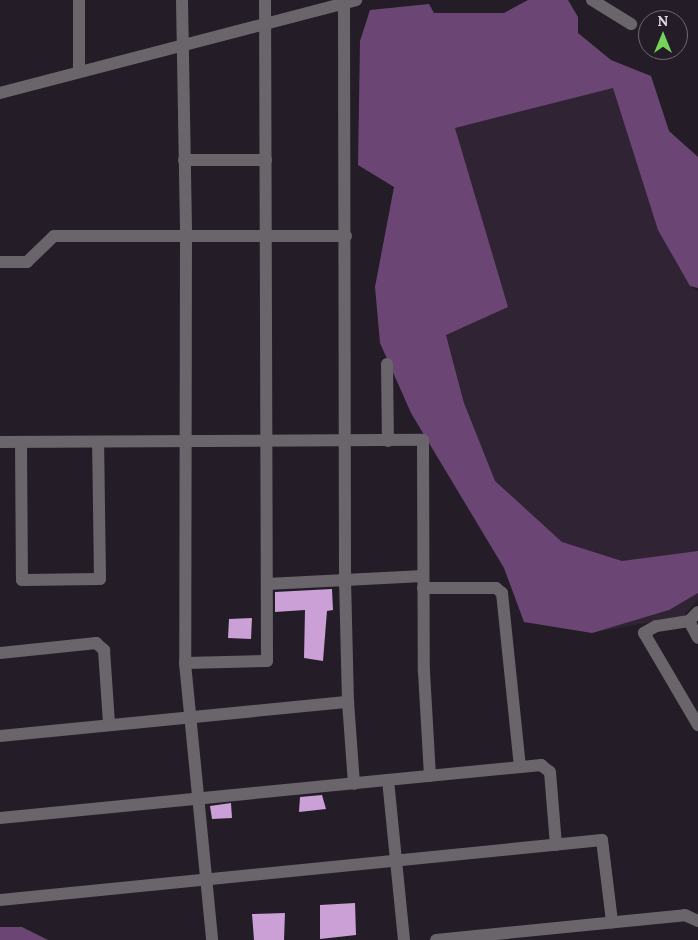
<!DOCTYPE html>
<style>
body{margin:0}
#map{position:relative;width:698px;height:940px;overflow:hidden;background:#241c27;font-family:Lora,serif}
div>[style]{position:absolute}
.built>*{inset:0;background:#302333}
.forest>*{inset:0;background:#6b4675}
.building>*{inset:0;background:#caa0d6}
.minor>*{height:12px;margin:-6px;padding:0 6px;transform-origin:6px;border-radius:6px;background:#6a656b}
span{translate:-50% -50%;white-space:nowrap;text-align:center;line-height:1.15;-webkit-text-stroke:5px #241c27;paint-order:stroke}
.north{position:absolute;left:638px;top:10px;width:50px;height:50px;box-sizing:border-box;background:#241c27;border:1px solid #706973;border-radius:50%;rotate:0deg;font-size:14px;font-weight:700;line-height:20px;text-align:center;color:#e2dde4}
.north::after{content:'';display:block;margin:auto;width:18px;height:22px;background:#77d259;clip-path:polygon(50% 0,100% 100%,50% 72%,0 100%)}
</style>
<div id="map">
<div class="built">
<div style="clip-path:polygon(625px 84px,690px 286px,698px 291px,698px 600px,683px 616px,592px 633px,530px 603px,491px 504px,446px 334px,438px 132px)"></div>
</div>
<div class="forest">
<div style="clip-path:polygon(528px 0,568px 0,578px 17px,578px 33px,611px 60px,651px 76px,669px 131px,698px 157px,698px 288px,690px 286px,658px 230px,613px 88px,455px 128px,508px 307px,446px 335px,464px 403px,495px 481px,562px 542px,622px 561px,698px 551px,698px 593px,669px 610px,592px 633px,524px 622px,504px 568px,411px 413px,380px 343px,375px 287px,394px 187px,358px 165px,360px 41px,370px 10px,429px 4px,434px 13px,504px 13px)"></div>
<div style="clip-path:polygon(0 927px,22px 927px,48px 940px,0 940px)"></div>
</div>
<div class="building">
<div style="clip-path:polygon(332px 589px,333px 610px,327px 611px,323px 661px,304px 658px,305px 610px,275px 612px,275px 592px)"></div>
<div style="clip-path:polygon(252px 618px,251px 639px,228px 638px,229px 619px)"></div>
<div style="clip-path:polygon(322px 795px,326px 809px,299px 812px,300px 797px)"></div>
<div style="clip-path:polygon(231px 803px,232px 818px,212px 819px,210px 806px)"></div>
<div style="clip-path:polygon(355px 903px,356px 935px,320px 939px,320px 905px)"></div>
<div style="clip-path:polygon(285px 913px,284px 940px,254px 940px,252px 914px)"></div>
</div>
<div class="minor">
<div style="left:182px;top:0;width:236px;rotate:89deg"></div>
<div style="left:186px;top:236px;width:427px;rotate:90.1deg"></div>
<div style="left:185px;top:663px;width:278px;rotate:84.4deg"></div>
<div style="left:592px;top:0;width:46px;rotate:31.6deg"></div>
<div style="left:79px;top:72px;width:72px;rotate:-90deg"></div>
<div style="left:0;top:93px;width:368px;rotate:-14.6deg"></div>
<div style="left:184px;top:160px;width:82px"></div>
<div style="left:0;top:262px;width:27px"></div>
<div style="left:27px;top:262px;width:37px;rotate:-44deg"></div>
<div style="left:54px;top:236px;width:292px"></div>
<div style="left:387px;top:364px;width:77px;rotate:89.3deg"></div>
<div style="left:0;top:442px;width:423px;rotate:-0.3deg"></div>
<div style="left:423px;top:440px;width:232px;rotate:89.8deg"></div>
<div style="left:424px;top:672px;width:104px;rotate:86.7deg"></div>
<div style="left:21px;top:443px;width:137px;rotate:89.6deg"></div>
<div style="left:22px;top:580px;width:78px;rotate:-0.7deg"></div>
<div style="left:100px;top:579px;width:136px;rotate:-90.8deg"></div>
<div style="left:267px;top:584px;width:156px;rotate:-2.9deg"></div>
<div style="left:423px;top:588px;width:73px"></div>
<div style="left:496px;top:588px;width:8px;rotate:40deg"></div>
<div style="left:502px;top:593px;width:175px;rotate:84.1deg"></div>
<div style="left:698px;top:612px;width:13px;rotate:135deg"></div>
<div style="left:689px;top:621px;width:33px;rotate:171deg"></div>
<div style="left:656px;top:626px;width:14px;rotate:150deg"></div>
<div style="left:644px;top:633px;width:107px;rotate:59.6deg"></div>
<div style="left:689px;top:621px;width:19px;rotate:62deg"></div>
<div style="left:0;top:653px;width:97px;rotate:-5.9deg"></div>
<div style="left:96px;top:643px;width:11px;rotate:41deg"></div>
<div style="left:104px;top:650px;width:74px;rotate:86.1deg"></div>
<div style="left:185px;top:663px;width:82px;rotate:-1.4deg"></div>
<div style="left:267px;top:661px;width:661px;rotate:-90.17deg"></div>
<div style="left:348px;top:702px;width:82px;rotate:85.8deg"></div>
<div style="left:0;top:736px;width:350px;rotate:-5.6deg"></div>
<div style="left:348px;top:702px;width:122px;rotate:-91.4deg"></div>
<div style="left:345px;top:580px;width:577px;rotate:-90.1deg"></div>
<div style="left:388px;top:780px;width:161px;rotate:84.3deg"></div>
<div style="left:0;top:818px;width:544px;rotate:-5.6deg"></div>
<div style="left:541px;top:765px;width:11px;rotate:38deg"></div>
<div style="left:550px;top:772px;width:73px;rotate:85.3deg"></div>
<div style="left:0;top:900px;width:605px;rotate:-5.69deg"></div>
<div style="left:602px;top:840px;width:83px;rotate:83deg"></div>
<div style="left:436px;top:940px;width:250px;rotate:-5.7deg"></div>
<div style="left:685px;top:915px;width:14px;rotate:25deg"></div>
</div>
<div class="north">N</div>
</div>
